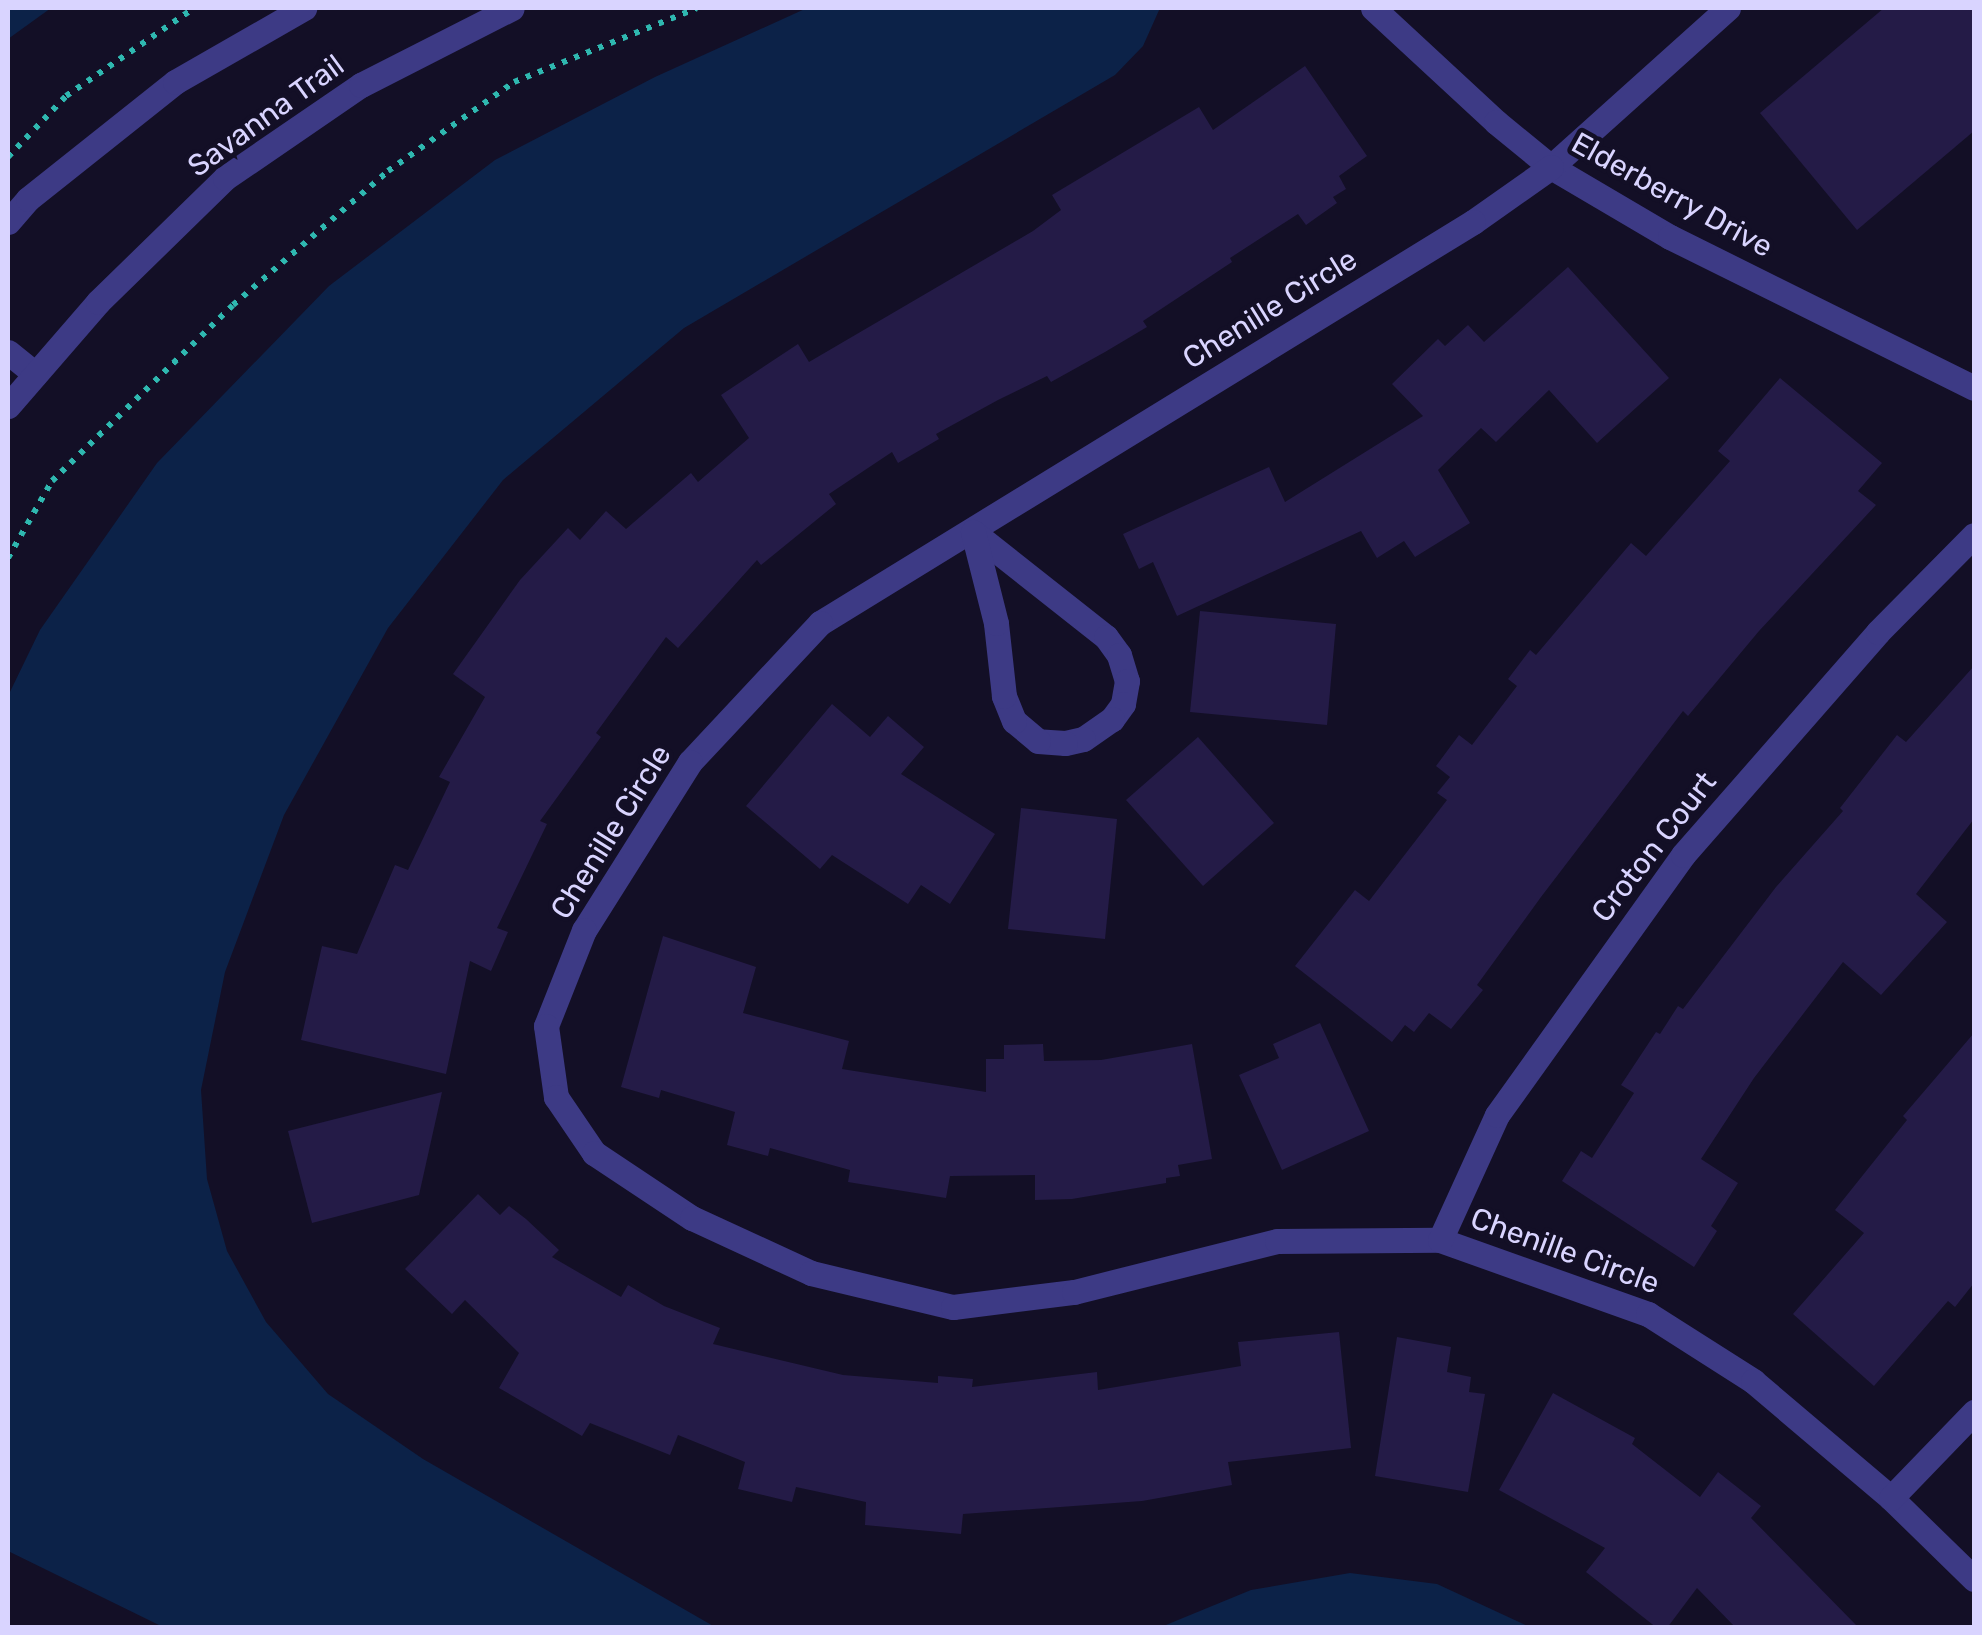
<!DOCTYPE html>
<style>
body{margin:0}
#map{position:relative;width:1982px;height:1635px;overflow:hidden;background:#130f26;font-family:Rubik,sans-serif}
div>[style]{position:absolute}
.water>*{inset:0;background:#0c2248}
.building>*{inset:0;background:#241b47}
.path>*{height:6px;margin-top:-3px;transform-origin:0;background:repeating-linear-gradient(90deg,#2fb8b0 0 5px,transparent 0 13px)}
.minor>*{height:25px;margin:-12.5px;padding:0 12.5px;transform-origin:12.5px;border-radius:12.5px;background:#3d3a85}
span{translate:-50% -50%;white-space:nowrap;text-align:center;line-height:1.15;-webkit-text-stroke:9px #130f26;paint-order:stroke}
.street-label{font-size:30px;color:#d9d4ff}
.frame{position:absolute;inset:0;border:10px solid #d9d4ff;pointer-events:none}
</style>
<div id="map">
<div class="water">
<div style="clip-path:polygon(8px 8px,51px 8px,8px 39px)"></div>
<div style="clip-path:polygon(807px 8px,1160px 8px,1143px 46px,1115px 75px,684px 328px,503px 480px,388px 628px,284px 815px,225px 972px,201px 1090px,207px 1179px,227px 1251px,266px 1322px,328px 1394px,423px 1459px,715px 1627px,163px 1627px,8px 1551px,8px 696px,40px 630px,157px 463px,329px 286px,495px 160px,655px 77px)"></div>
<div style="clip-path:polygon(1350px 1573px,1437px 1584px,1530px 1627px,1161px 1627px,1251px 1590px)"></div>
</div>
<div class="building">
<div style="clip-path:polygon(1884px 8px,1974px 8px,1974px 131px,1857px 230px,1760px 113px)"></div>
<div style="clip-path:polygon(1305px 66px,1367px 156px,1339px 176px,1346px 189px,1333px 197px,1337px 203px,1306px 225px,1298px 214px,1230px 258px,1232px 262px,1143px 321px,1147px 327px,1105px 352px,1051px 382px,1047px 376px,998px 400px,936px 434px,939px 439px,898px 463px,892px 452px,829px 494px,836px 504px,761px 565px,757px 560px,678px 648px,666px 637px,596px 733px,601px 737px,540px 821px,547px 824px,497px 928px,508px 932px,491px 971px,470px 961px,446px 1074px,301px 1040px,322px 946px,357px 954px,395px 865px,408px 870px,450px 782px,439px 777px,485px 697px,453px 674px,520px 580px,568px 528px,580px 540px,606px 511px,626px 529px,691px 473px,698px 482px,749px 438px,721px 395px,798px 344px,809px 362px,1033px 231px,1061px 210px,1052px 195px,1154px 134px,1199px 107px,1213px 130px)"></div>
<div style="clip-path:polygon(1568px 267px,1669px 378px,1597px 443px,1549px 390px,1496px 442px,1481px 428px,1438px 470px,1470px 523px,1415px 557px,1404px 541px,1377px 558px,1361px 531px,1177px 616px,1153px 562px,1139px 569px,1123px 534px,1269px 467px,1285px 502px,1423px 416px,1392px 384px,1438px 339px,1445px 346px,1468px 325px,1484px 342px)"></div>
<div style="clip-path:polygon(1780px 378px,1882px 463px,1858px 491px,1876px 505px,1759px 631px,1688px 716px,1683px 711px,1541px 897px,1477px 985px,1483px 990px,1451px 1029px,1429px 1013px,1414px 1032px,1405px 1025px,1392px 1042px,1295px 966px,1355px 890px,1369px 901px,1447px 800px,1437px 793px,1450px 777px,1436px 766px,1459px 735px,1472px 745px,1517px 686px,1508px 679px,1530px 650px,1536px 655px,1631px 543px,1646px 556px,1730px 461px,1718px 451px)"></div>
<div style="clip-path:polygon(1200px 611px,1336px 624px,1327px 725px,1190px 712px)"></div>
<div style="clip-path:polygon(1974px 666px,1974px 819px,1916px 894px,1947px 922px,1881px 995px,1843px 962px,1754px 1078px,1701px 1159px,1738px 1183px,1711px 1226px,1717px 1231px,1694px 1267px,1562px 1181px,1581px 1151px,1592px 1158px,1634px 1093px,1621px 1085px,1656px 1032px,1660px 1034px,1678px 1006px,1683px 1009px,1776px 887px,1843px 811px,1840px 808px,1897px 735px,1906px 742px)"></div>
<div style="clip-path:polygon(832px 704px,870px 737px,888px 716px,924px 747px,901px 774px,995px 834px,950px 904px,921px 885px,908px 904px,832px 855px,820px 869px,746px 806px)"></div>
<div style="clip-path:polygon(1198px 737px,1274px 823px,1203px 886px,1126px 800px)"></div>
<div style="clip-path:polygon(1021px 808px,1117px 819px,1105px 939px,1008px 929px)"></div>
<div style="clip-path:polygon(663px 936px,756px 967px,743px 1013px,849px 1041px,842px 1069px,986px 1092px,986px 1059px,1004px 1059px,1004px 1045px,1043px 1044px,1044px 1061px,1101px 1060px,1192px 1044px,1212px 1159px,1178px 1165px,1180px 1176px,1166px 1178px,1166px 1183px,1072px 1199px,1035px 1200px,1035px 1175px,950px 1176px,946px 1198px,848px 1182px,850px 1170px,770px 1148px,768px 1156px,727px 1145px,735px 1112px,661px 1090px,659px 1098px,621px 1087px)"></div>
<div style="clip-path:polygon(1320px 1023px,1369px 1131px,1282px 1170px,1239px 1075px,1279px 1058px,1273px 1044px)"></div>
<div style="clip-path:polygon(1974px 1033px,1974px 1283px,1955px 1307px,1948px 1301px,1874px 1386px,1793px 1314px,1864px 1233px,1835px 1210px,1907px 1120px,1903px 1116px)"></div>
<div style="clip-path:polygon(442px 1092px,419px 1195px,312px 1223px,288px 1131px)"></div>
<div style="clip-path:polygon(478px 1194px,500px 1215px,509px 1206px,526px 1219px,559px 1250px,552px 1257px,621px 1297px,628px 1285px,664px 1306px,720px 1328px,713px 1344px,843px 1375px,938px 1383px,938px 1376px,973px 1379px,972px 1387px,1097px 1372px,1098px 1390px,1241px 1366px,1238px 1342px,1339px 1332px,1351px 1448px,1228px 1462px,1232px 1485px,1142px 1501px,963px 1514px,961px 1534px,865px 1525px,866px 1502px,796px 1487px,792px 1502px,738px 1489px,745px 1462px,678px 1435px,670px 1455px,590px 1423px,582px 1436px,499px 1388px,519px 1353px,465px 1300px,452px 1314px,405px 1269px)"></div>
<div style="clip-path:polygon(1397px 1337px,1451px 1347px,1447px 1372px,1471px 1377px,1469px 1392px,1485px 1394px,1468px 1492px,1375px 1476px)"></div>
<div style="clip-path:polygon(1553px 1393px,1635px 1438px,1632px 1444px,1700px 1497px,1718px 1472px,1761px 1506px,1751px 1518px,1859px 1628px,1736px 1628px,1697px 1588px,1667px 1628px,1657px 1628px,1586px 1572px,1605px 1548px,1499px 1490px)"></div>
</div>
<div class="path">
<div style="left:8px;top:157px;width:84px;rotate:-46.4deg"></div>
<div style="left:66px;top:96px;width:155px;rotate:-34.5deg"></div>
<div style="left:8px;top:558px;width:89px;rotate:-60.3deg"></div>
<div style="left:52px;top:481px;width:252px;rotate:-44.2deg"></div>
<div style="left:233px;top:305px;width:205px;rotate:-40.8deg"></div>
<div style="left:388px;top:171px;width:154px;rotate:-35.2deg"></div>
<div style="left:514px;top:82px;width:197px;rotate:-22deg"></div>
</div>
<div class="minor">
<div style="left:1373px;top:8px;width:168px;rotate:42.8deg"></div>
<div style="left:1496px;top:122px;width:71px;rotate:39.3deg"></div>
<div style="left:1551px;top:167px;width:138px;rotate:30.5deg"></div>
<div style="left:1670px;top:237px;width:339px;rotate:26.4deg"></div>
<div style="left:1728px;top:8px;width:238px;rotate:138.1deg"></div>
<div style="left:1551px;top:167px;width:95px;rotate:144.8deg"></div>
<div style="left:1473px;top:222px;width:766px;rotate:148.45deg"></div>
<div style="left:820px;top:623px;width:190px;rotate:133.1deg"></div>
<div style="left:690px;top:762px;width:199px;rotate:122.2deg"></div>
<div style="left:584px;top:930px;width:103px;rotate:111.6deg"></div>
<div style="left:546px;top:1026px;width:72px;rotate:82deg"></div>
<div style="left:556px;top:1097px;width:68px;rotate:55.8deg"></div>
<div style="left:594px;top:1153px;width:118px;rotate:33.6deg"></div>
<div style="left:692px;top:1218px;width:131px;rotate:24.8deg"></div>
<div style="left:811px;top:1273px;width:146px;rotate:13.5deg"></div>
<div style="left:953px;top:1307px;width:122px;rotate:-7.1deg"></div>
<div style="left:1074px;top:1292px;width:209px;rotate:-14.1deg"></div>
<div style="left:1277px;top:1241px;width:163px;rotate:-0.4deg"></div>
<div style="left:1440px;top:1240px;width:221px;rotate:19.6deg"></div>
<div style="left:1648px;top:1314px;width:125px;rotate:32.5deg"></div>
<div style="left:1753px;top:1381px;width:181px;rotate:40.3deg"></div>
<div style="left:1891px;top:1498px;width:116px;rotate:44.3deg"></div>
<div style="left:8px;top:222px;width:30px;rotate:-49deg"></div>
<div style="left:28px;top:199px;width:188px;rotate:-38.5deg"></div>
<div style="left:175px;top:82px;width:149px;rotate:-29.8deg"></div>
<div style="left:8px;top:352px;width:35px;rotate:39deg"></div>
<div style="left:8px;top:406px;width:138px;rotate:-49.1deg"></div>
<div style="left:98px;top:302px;width:177px;rotate:-44.3deg"></div>
<div style="left:225px;top:178px;width:165px;rotate:-34.4deg"></div>
<div style="left:361px;top:85px;width:169px;rotate:-27deg"></div>
<div style="left:973px;top:532px;width:169px;rotate:38.3deg"></div>
<div style="left:1106px;top:637px;width:22px;rotate:54deg"></div>
<div style="left:1119px;top:655px;width:27px;rotate:73deg"></div>
<div style="left:1127px;top:681px;width:23px;rotate:100deg"></div>
<div style="left:1123px;top:704px;width:19px;rotate:126deg"></div>
<div style="left:1112px;top:719px;width:35px;rotate:145deg"></div>
<div style="left:1083px;top:739px;width:18px;rotate:167deg"></div>
<div style="left:1065px;top:743px;width:27px;rotate:-176deg"></div>
<div style="left:1038px;top:741px;width:31px;rotate:-140deg"></div>
<div style="left:1014px;top:721px;width:27px;rotate:-112deg"></div>
<div style="left:1004px;top:696px;width:73px;rotate:-96.3deg"></div>
<div style="left:996px;top:623px;width:94px;rotate:-104.2deg"></div>
<div style="left:1440px;top:1240px;width:137px;rotate:-65.5deg"></div>
<div style="left:1497px;top:1115px;width:320px;rotate:-54.4deg"></div>
<div style="left:1683px;top:855px;width:296px;rotate:-48.8deg"></div>
<div style="left:1878px;top:632px;width:136px;rotate:-45.3deg"></div>
<div style="left:1891px;top:1498px;width:120px;rotate:-46deg"></div>
</div>
<div class="street-label">
<span style="left:266px;top:116px;rotate:-36deg">Savanna Trail</span>
<span style="left:1672px;top:195px;rotate:29deg">Elderberry Drive</span>
<span style="left:1270px;top:309px;rotate:-32deg">Chenille Circle</span>
<span style="left:611px;top:832px;rotate:-58deg">Chenille Circle</span>
<span style="left:1654px;top:847px;rotate:-52deg">Croton Court</span>
<span style="left:1565px;top:1251px;rotate:20deg">Chenille Circle</span>
</div>
<div class="frame"></div>
</div>
